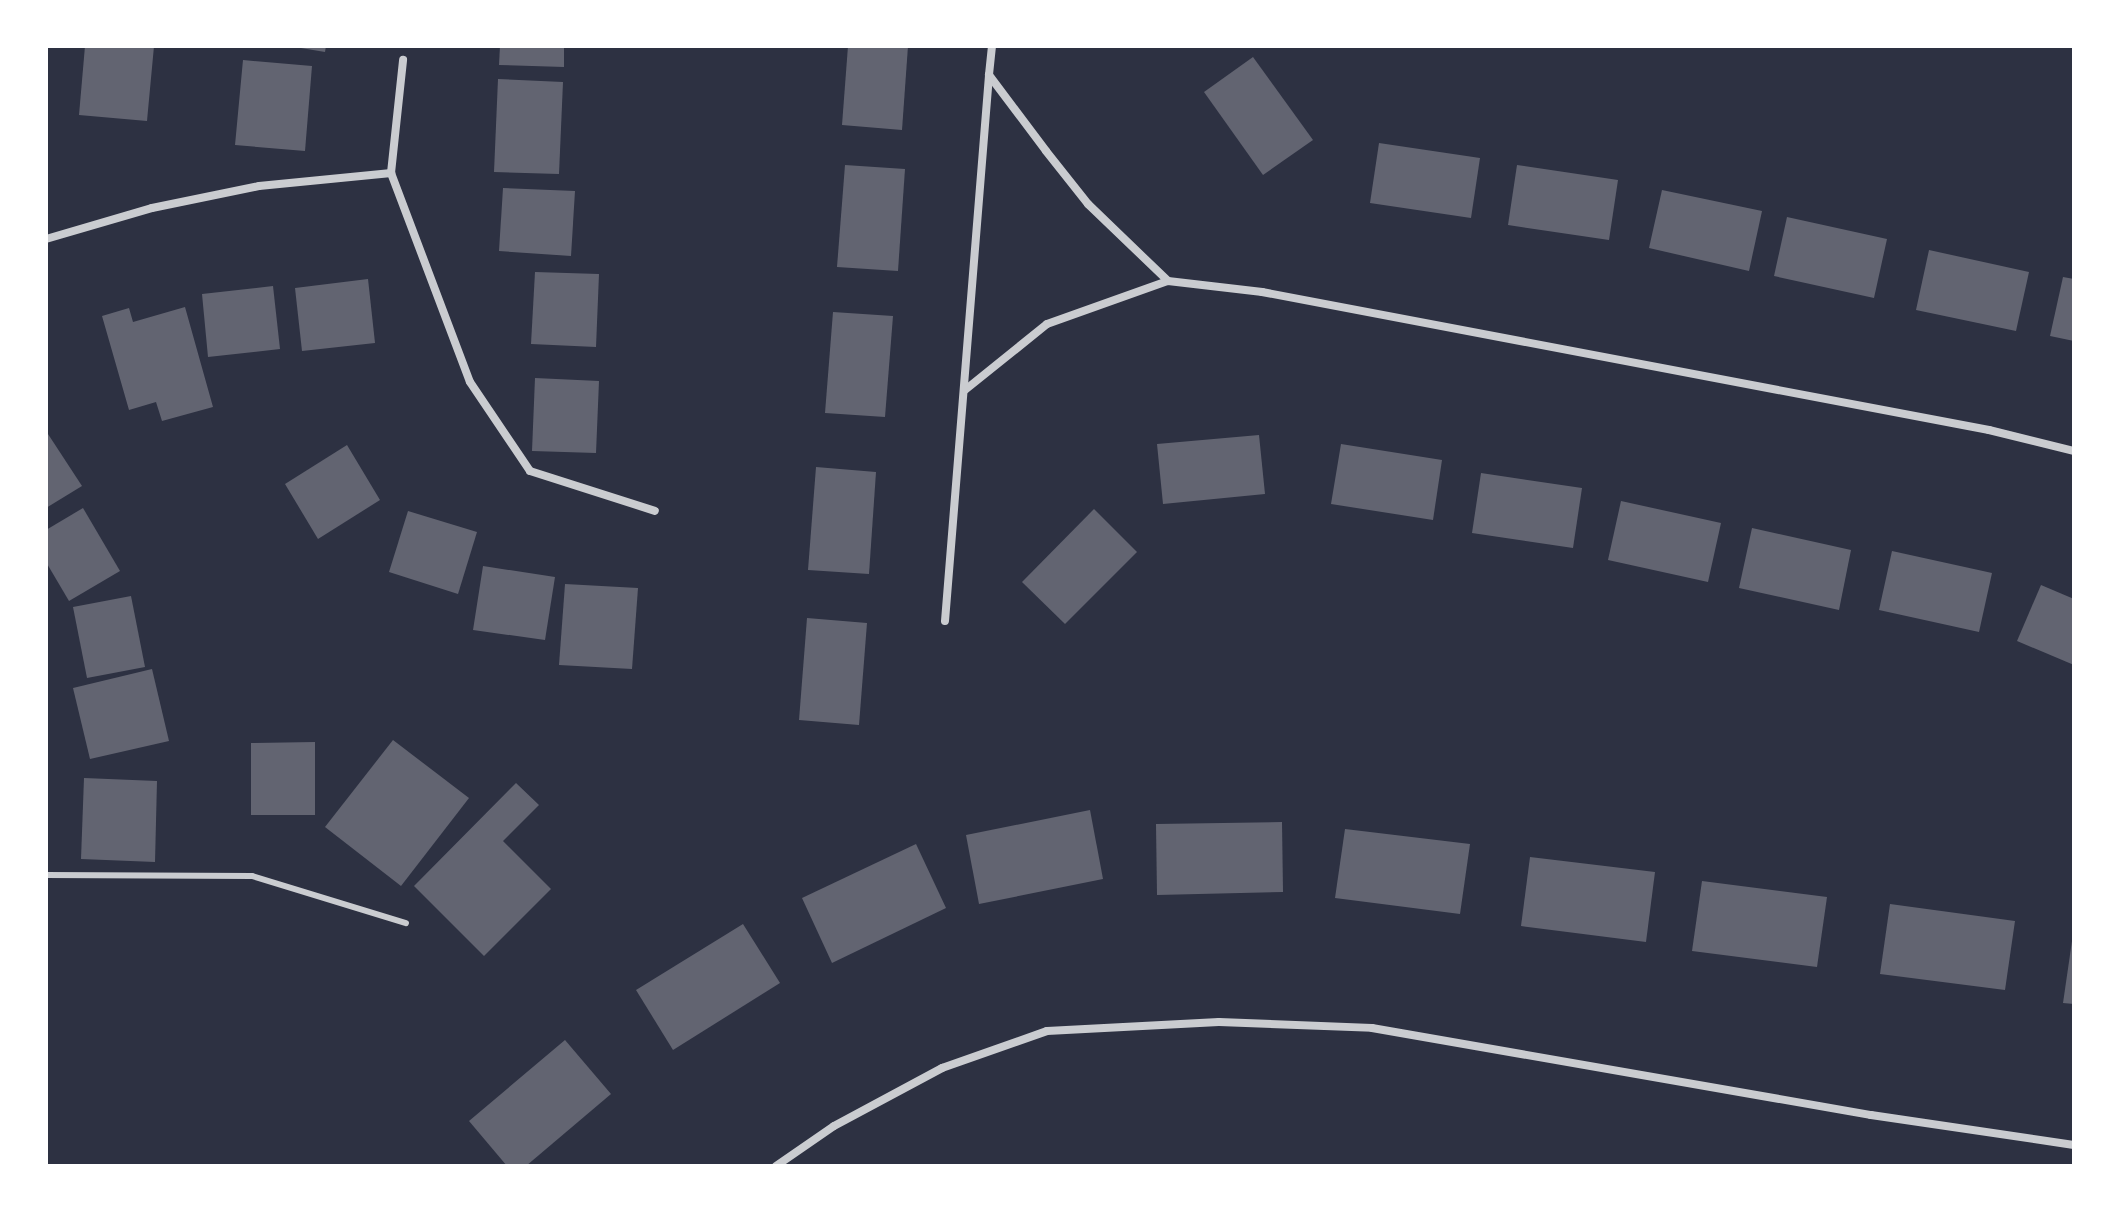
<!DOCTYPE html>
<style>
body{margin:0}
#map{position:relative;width:2120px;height:1212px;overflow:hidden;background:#2d3142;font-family:"Source Serif 4",serif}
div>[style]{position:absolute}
.building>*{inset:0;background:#626471}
.service>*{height:6px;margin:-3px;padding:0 3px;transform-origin:3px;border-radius:3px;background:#caccd0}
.minor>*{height:8px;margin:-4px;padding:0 4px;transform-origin:4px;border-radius:4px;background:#caccd0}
span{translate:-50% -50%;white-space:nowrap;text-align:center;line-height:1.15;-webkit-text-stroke:8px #fff;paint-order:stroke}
.frame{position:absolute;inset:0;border:48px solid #fff;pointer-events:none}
</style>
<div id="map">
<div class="building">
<div style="clip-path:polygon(85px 46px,154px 46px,147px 121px,79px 115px)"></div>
<div style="clip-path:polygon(289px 46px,326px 46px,325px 52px)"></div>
<div style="clip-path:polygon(500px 46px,564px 46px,564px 67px,499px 65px)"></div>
<div style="clip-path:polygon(848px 46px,908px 46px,902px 130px,842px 125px)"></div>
<div style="clip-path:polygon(1253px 57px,1313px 140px,1263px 175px,1204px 92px)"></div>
<div style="clip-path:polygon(243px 60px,312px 66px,305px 151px,235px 145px)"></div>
<div style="clip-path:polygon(498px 79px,563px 82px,559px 174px,494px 172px)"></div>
<div style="clip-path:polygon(1379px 143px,1480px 158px,1471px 218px,1370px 203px)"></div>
<div style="clip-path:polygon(845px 165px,905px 169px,898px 271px,837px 267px)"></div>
<div style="clip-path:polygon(1517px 165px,1618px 180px,1609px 240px,1508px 225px)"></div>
<div style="clip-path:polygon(503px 188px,575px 191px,571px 256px,499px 251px)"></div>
<div style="clip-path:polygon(1662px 190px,1762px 211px,1749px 271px,1649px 248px)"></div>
<div style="clip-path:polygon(1787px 217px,1887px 239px,1874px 298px,1774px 276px)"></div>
<div style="clip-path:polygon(1929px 250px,2029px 272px,2016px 331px,1916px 310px)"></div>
<div style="clip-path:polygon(535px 272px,599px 274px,596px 347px,531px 344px)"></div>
<div style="clip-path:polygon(2063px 277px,2074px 279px,2074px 341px,2050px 336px)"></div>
<div style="clip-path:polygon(368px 279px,375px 343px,302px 351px,295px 288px)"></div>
<div style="clip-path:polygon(273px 286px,280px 349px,208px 357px,202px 294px)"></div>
<div style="clip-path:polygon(185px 307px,213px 407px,162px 421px,156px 402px,129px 410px,102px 316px,129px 308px,133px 322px)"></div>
<div style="clip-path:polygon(833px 312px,893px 316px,885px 417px,825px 413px)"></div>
<div style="clip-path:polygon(535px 378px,599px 381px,596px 453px,532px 451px)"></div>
<div style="clip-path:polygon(48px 434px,82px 486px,46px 508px,46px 435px)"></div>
<div style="clip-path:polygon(1259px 435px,1265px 494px,1163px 504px,1157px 444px)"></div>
<div style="clip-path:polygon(1341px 444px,1442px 460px,1433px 520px,1331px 504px)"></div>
<div style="clip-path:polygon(347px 445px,380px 500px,318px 539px,285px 484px)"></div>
<div style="clip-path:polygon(816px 467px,876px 472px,869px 574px,808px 570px)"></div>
<div style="clip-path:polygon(1481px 473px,1582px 488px,1573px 548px,1472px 533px)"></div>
<div style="clip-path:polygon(1621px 501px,1721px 523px,1708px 582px,1608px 560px)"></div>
<div style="clip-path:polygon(83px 508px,120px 571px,69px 601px,46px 562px,46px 530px)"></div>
<div style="clip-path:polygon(1094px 509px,1137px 552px,1065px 624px,1022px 582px)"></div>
<div style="clip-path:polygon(408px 511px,477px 532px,458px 594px,389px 572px)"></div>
<div style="clip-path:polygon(1752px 528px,1851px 550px,1839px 610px,1739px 588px)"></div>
<div style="clip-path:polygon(1892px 551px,1992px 573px,1979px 632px,1879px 610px)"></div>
<div style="clip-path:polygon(483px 566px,555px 577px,545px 640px,473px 630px)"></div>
<div style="clip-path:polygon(565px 584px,638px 588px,632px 669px,559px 665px)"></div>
<div style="clip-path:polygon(2041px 585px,2074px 599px,2074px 665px,2017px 641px)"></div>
<div style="clip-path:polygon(131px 596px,145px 667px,87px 678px,73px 607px)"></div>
<div style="clip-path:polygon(807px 618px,867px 623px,859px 725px,799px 720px)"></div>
<div style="clip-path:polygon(152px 669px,169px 741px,90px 759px,73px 688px)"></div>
<div style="clip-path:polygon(393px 740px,469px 798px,401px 886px,325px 827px)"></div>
<div style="clip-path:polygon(315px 742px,315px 815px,251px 815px,251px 743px)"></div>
<div style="clip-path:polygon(84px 778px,157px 781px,155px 862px,81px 859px)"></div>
<div style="clip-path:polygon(516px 783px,539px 805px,503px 841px,551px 889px,484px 956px,414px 886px)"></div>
<div style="clip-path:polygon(1090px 810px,1103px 879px,979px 904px,966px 835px)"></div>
<div style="clip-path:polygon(1282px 822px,1283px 892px,1157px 895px,1156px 824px)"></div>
<div style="clip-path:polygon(1345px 829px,1470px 844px,1460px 914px,1335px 898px)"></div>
<div style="clip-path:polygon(916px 844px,946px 908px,832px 963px,802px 898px)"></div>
<div style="clip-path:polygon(1530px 857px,1655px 872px,1646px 942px,1521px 926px)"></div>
<div style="clip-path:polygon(1702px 881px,1827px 897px,1817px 967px,1692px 951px)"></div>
<div style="clip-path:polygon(1890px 904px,2015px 921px,2005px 990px,1880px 974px)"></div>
<div style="clip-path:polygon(743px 924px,780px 983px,673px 1050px,636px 990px)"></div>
<div style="clip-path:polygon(2072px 941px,2074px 941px,2074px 1004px,2063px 1003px)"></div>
<div style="clip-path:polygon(565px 1040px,611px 1094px,526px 1166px,507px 1166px,469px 1121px)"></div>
</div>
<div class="service">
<div style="left:46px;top:875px;width:206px;rotate:0.3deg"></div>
<div style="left:252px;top:876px;width:161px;rotate:17deg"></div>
</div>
<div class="minor">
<div style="left:992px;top:46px;width:29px;rotate:96deg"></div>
<div style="left:989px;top:75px;width:95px;rotate:53.1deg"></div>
<div style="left:1046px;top:151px;width:68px;rotate:51.6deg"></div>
<div style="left:1088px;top:204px;width:111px;rotate:43.9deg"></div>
<div style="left:391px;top:173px;width:114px;rotate:-83.9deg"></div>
<div style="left:46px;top:239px;width:110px;rotate:-16.3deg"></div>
<div style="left:152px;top:208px;width:109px;rotate:-11.6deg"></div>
<div style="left:259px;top:186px;width:133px;rotate:-5.6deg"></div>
<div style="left:391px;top:173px;width:223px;rotate:69.3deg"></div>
<div style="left:470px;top:382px;width:107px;rotate:56deg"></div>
<div style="left:530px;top:471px;width:131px;rotate:17.7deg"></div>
<div style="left:965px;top:390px;width:105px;rotate:-38.8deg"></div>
<div style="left:1047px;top:324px;width:128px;rotate:-19.6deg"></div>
<div style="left:1168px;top:281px;width:95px;rotate:6.7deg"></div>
<div style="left:1262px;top:292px;width:740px;rotate:10.75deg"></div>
<div style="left:1989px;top:430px;width:88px;rotate:13.9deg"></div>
<div style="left:945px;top:621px;width:548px;rotate:-85.39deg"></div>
<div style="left:776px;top:1166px;width:70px;rotate:-34.6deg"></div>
<div style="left:834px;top:1126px;width:123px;rotate:-28.2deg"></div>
<div style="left:942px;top:1068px;width:111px;rotate:-19.4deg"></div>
<div style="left:1047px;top:1031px;width:172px;rotate:-3deg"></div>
<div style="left:1219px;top:1022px;width:153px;rotate:2.2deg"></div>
<div style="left:1372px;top:1028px;width:507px;rotate:9.89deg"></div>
<div style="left:1871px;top:1115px;width:205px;rotate:8.4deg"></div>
</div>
<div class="frame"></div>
</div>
